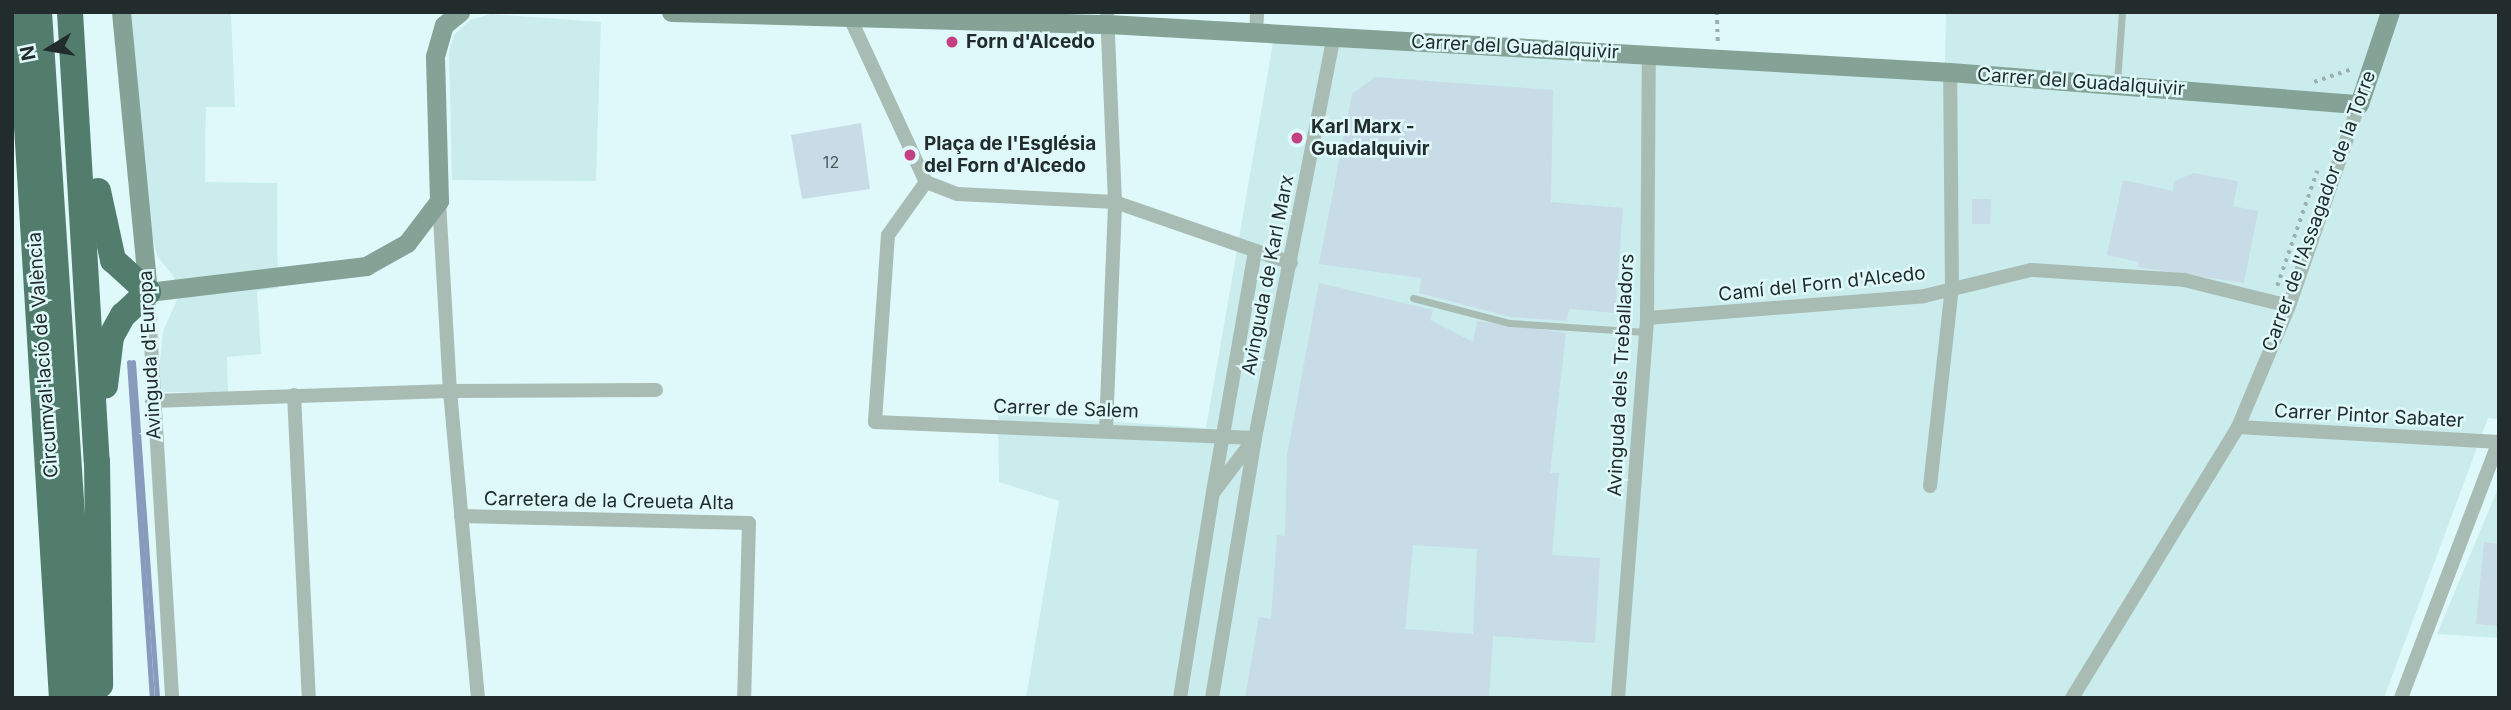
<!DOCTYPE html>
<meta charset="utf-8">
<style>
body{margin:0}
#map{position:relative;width:2511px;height:710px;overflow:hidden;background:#dff9fa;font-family:Inter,sans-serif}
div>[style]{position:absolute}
.built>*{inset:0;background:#caeced}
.stream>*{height:5px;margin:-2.5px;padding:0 2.5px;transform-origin:2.5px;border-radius:2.5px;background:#889bbd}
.building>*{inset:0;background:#c7dce6}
.path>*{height:3.5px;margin-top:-1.75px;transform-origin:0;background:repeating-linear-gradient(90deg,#9cb0b1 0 3.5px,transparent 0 8.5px)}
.lane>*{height:7px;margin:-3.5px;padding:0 3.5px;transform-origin:3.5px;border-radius:3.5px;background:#a9bcb4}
.street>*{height:14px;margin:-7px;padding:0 7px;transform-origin:7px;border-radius:7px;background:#a9bcb4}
.secondary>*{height:19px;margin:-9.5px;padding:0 9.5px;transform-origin:9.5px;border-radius:9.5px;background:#84a296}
.highway>*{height:26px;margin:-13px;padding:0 13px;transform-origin:13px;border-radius:13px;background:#527d6d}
.dots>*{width:19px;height:19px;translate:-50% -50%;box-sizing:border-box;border:4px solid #dff9fa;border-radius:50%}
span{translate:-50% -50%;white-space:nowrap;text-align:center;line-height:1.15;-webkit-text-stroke:5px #dff9fa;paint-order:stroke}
.number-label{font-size:16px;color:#4b585a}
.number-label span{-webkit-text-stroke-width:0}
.poi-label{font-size:19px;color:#222c2c;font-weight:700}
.left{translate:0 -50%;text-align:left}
.street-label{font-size:19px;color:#222c2c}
.frame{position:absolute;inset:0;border:14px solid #222c2c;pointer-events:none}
.north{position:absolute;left:14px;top:14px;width:70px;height:70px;-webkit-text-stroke:5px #dff9fa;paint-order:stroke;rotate:259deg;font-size:19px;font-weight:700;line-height:28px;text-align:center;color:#222c2c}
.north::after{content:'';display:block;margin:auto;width:24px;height:32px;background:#222c2c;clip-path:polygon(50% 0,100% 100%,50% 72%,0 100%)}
</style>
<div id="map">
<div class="built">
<div style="clip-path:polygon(131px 12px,231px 12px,235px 107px,206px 107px,205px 182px,277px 183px,278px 288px,257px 291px,261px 354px,227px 357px,228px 392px,157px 392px,163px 331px,177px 300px,174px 277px,157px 256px,140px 181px)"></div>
<div style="clip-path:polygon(1946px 12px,2499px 12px,2499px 419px,2488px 418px,2384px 698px,1026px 698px,1059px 501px,999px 482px,998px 414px,1206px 428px,1275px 31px,1945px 64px)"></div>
<div style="clip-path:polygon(491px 14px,601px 22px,596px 181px,452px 180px,449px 52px,454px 35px,470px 20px)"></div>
<div style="clip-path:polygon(2499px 486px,2499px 638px,2437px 634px)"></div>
</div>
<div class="stream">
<div style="left:129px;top:362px;width:337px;rotate:86.1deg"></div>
<div style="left:133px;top:362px;width:337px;rotate:85.9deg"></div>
</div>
<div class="building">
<div style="clip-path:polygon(1375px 77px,1553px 90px,1551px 202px,1623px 208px,1615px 313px,1569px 309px,1567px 321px,1511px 317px,1419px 293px,1421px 278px,1319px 264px,1352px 94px)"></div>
<div style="clip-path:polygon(861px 123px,870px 189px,802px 199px,791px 135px)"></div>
<div style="clip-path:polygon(2194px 173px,2238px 181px,2233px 206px,2258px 211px,2244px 283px,2138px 267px,2139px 262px,2107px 255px,2123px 180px,2173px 191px,2174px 181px)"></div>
<div style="clip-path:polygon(1972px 199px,1991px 199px,1990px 224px,1972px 224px)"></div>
<div style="clip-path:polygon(evenodd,1319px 283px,1433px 310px,1430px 320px,1473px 342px,1477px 321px,1566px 333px,1550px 473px,1559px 473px,1552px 555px,1600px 558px,1595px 643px,1493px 636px,1489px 698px,1245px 698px,1259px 617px,1271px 619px,1277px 535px,1285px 536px,1287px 455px,1319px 283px,1413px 545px,1477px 549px,1473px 634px,1405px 629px,1413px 545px)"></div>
<div style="clip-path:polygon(2484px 542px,2499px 544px,2499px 626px,2476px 624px)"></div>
</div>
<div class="path">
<div style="left:1717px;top:12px;width:30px;rotate:88deg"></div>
<div style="left:2314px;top:82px;width:39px;rotate:-19deg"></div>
<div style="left:2277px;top:286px;width:122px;rotate:-70.8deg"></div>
</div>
<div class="lane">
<div style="left:2117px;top:83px;width:71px;rotate:-86deg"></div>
<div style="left:1413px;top:298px;width:100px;rotate:14.5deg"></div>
<div style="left:1510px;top:323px;width:136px;rotate:3.8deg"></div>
</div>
<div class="street">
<div style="left:851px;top:20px;width:179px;rotate:65.2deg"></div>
<div style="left:926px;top:182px;width:34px;rotate:21deg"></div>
<div style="left:958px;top:194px;width:157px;rotate:2.9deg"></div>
<div style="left:1115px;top:202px;width:186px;rotate:19.1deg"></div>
<div style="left:1256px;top:33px;width:21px;rotate:-87deg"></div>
<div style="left:926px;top:182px;width:65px;rotate:125.6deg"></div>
<div style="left:888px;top:235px;width:187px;rotate:94deg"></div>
<div style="left:875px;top:422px;width:380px;rotate:2.4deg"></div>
<div style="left:439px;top:201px;width:190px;rotate:86.7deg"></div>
<div style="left:450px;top:391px;width:206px;rotate:-0.3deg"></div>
<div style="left:148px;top:292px;width:407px;rotate:86.6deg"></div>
<div style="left:1647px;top:318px;width:278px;rotate:-4.5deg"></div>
<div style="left:1924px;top:296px;width:110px;rotate:-13.7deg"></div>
<div style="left:2031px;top:270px;width:153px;rotate:3.7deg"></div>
<div style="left:2184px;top:280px;width:108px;rotate:13.9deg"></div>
<div style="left:294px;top:395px;width:303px;rotate:87.2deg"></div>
<div style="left:152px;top:401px;width:298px;rotate:-1.9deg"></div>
<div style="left:450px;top:391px;width:308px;rotate:84.8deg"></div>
<div style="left:2238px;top:427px;width:261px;rotate:3.3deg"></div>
<div style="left:1106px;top:429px;width:227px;rotate:-87.7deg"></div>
<div style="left:1115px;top:202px;width:190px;rotate:-92.4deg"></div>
<div style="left:1930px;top:486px;width:200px;rotate:-83.7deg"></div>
<div style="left:1952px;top:287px;width:215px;rotate:-90.5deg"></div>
<div style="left:1213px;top:492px;width:244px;rotate:-80.1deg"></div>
<div style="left:461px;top:516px;width:288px;rotate:1.4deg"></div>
<div style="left:749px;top:523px;width:175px;rotate:91.6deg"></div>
<div style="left:1180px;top:698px;width:208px;rotate:-80.9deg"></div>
<div style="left:1213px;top:493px;width:68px;rotate:-52.8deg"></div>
<div style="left:1212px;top:698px;width:264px;rotate:-80.6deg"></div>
<div style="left:1255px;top:438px;width:409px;rotate:-78.9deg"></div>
<div style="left:1618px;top:698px;width:381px;rotate:-85.6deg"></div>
<div style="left:1647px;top:318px;width:264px;rotate:-89.6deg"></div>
<div style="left:2072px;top:698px;width:318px;rotate:-58.5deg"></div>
<div style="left:2238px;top:427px;width:134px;rotate:-67.2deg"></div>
<div style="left:2290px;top:303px;width:211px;rotate:-70.9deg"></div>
<div style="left:2401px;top:698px;width:275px;rotate:-69.1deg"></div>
</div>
<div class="secondary">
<div style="left:121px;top:12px;width:281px;rotate:84.5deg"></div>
<div style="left:148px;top:292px;width:220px;rotate:-6.8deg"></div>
<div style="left:366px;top:266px;width:47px;rotate:-29.3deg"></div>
<div style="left:407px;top:243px;width:53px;rotate:-52.7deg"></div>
<div style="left:439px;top:201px;width:145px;rotate:-91.6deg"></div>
<div style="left:435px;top:56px;width:32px;rotate:-74deg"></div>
<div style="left:444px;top:25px;width:21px;rotate:-39deg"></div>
<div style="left:671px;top:12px;width:437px;rotate:1.6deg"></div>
<div style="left:1108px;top:24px;width:843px;rotate:3.26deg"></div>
<div style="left:1950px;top:72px;width:410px;rotate:4.5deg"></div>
<div style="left:2359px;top:104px;width:97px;rotate:-71.4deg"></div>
</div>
<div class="highway">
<div style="left:20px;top:12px;width:687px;rotate:86.5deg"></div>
<div style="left:39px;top:12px;width:687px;rotate:86.25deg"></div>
<div style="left:70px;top:12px;width:450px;rotate:86.6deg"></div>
<div style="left:97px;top:461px;width:224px;rotate:89.2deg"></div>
<div style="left:98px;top:191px;width:71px;rotate:77.7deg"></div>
<div style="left:113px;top:260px;width:47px;rotate:42.4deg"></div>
<div style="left:148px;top:292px;width:34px;rotate:137deg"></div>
<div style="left:123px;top:315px;width:25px;rotate:119deg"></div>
<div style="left:111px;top:337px;width:49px;rotate:97deg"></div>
</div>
<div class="dots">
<div style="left:952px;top:42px;background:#c44083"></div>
<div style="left:1297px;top:138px;background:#c44083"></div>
<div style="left:910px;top:155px;background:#c44083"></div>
</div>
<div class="number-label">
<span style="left:831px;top:162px">12</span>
</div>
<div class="poi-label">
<span class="left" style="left:966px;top:42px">Forn d'Alcedo</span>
<span class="left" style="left:1311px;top:138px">Karl Marx -<br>Guadalquivir</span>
<span class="left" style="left:924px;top:155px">Plaça de l'Església<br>del Forn d'Alcedo</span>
</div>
<div class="street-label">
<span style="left:1515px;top:47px;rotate:3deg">Carrer del Guadalquivir</span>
<span style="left:2081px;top:82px;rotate:4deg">Carrer del Guadalquivir</span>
<span style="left:2319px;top:211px;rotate:-70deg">Carrer de l'Assagador de la Torre</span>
<span style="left:1268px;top:275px;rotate:-79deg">Avinguda de Karl Marx</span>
<span style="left:1822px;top:284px;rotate:-6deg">Camí del Forn d'Alcedo</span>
<span style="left:43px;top:355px;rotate:-94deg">Circumval·lació de València</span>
<span style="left:150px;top:355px;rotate:-93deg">Avinguda d'Europa</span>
<span style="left:1621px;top:375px;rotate:-87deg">Avinguda dels Treballadors</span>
<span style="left:1066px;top:409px;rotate:2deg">Carrer de Salem</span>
<span style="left:2369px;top:416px;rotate:3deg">Carrer Pintor Sabater</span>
<span style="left:609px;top:501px;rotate:1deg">Carretera de la Creueta Alta</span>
</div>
<div class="frame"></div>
<div class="north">N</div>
</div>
